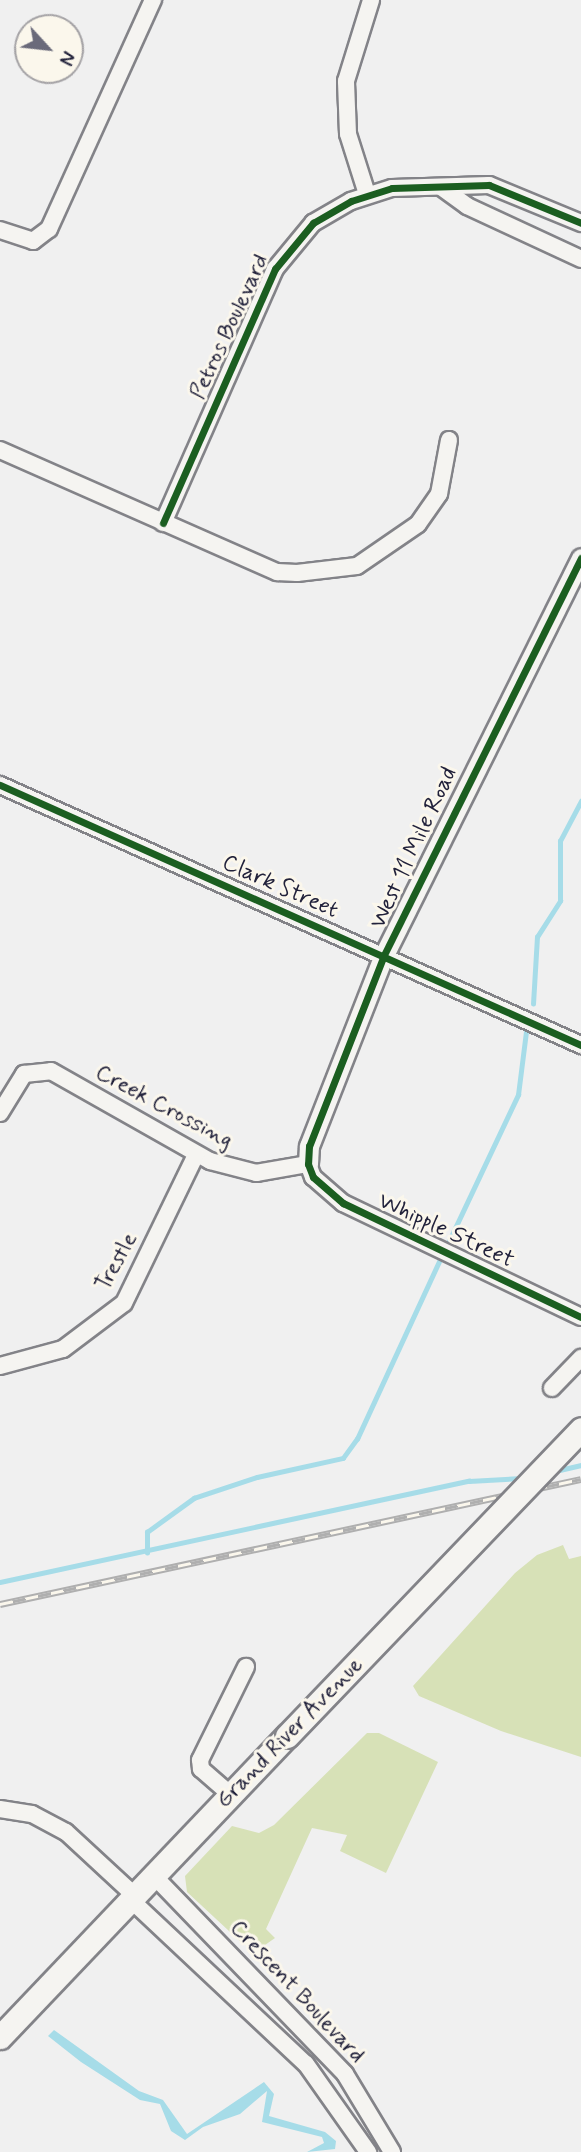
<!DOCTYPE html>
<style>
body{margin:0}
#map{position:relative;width:581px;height:2152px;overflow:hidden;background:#f0f0f0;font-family:Mynerve,sans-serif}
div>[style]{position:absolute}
.green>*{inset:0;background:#d7e1b7}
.water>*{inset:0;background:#a6dce8}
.stream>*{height:4.5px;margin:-2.25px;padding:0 2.25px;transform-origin:2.25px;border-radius:2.25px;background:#a6dce8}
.roads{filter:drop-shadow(2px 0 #838388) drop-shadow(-2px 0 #838388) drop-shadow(0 2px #838388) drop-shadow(0 -2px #838388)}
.minor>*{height:16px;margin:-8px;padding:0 8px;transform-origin:8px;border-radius:8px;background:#f5f4f1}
.tertiary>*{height:19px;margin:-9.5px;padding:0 9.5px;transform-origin:9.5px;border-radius:9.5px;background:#f5f4f1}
.secondary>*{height:23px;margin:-11.5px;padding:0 11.5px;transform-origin:11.5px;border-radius:11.5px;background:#f5f4f1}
.rail>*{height:7px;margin-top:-3.5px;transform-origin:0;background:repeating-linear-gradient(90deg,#fbf7ec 0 13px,#afafaf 0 26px);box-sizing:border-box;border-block:2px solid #afafaf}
.bridges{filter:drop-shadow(2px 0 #838388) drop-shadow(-2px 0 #838388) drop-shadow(0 2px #838388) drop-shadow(0 -2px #838388)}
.secondary-bridge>*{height:23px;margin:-11.5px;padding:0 11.5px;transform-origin:11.5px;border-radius:11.5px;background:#f5f4f1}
.cycleway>*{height:7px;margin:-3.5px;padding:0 3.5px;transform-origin:3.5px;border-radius:3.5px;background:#1b5e20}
span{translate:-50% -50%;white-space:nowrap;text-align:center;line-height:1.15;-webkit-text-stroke:6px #fbf7ec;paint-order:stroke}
.street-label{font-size:23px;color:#22223b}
.north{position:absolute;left:14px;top:14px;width:70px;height:70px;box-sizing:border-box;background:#fbf7ec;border:2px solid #a4a2a5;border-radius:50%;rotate:117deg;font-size:19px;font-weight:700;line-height:28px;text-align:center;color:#22223b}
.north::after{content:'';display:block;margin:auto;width:24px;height:32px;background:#6a6a7a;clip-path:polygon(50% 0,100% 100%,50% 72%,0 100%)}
</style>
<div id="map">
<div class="green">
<div style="clip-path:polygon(563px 1545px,569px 1559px,581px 1556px,581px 1757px,501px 1731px,419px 1696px,413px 1686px,515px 1573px,537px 1555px)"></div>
<div style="clip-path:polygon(367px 1733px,379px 1733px,438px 1762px,386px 1873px,340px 1851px,347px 1835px,312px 1828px,266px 1929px,275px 1938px,265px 1945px,243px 1944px,187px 1892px,185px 1876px,232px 1826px,259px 1833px,274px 1825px)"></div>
</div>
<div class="water">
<div style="clip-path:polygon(54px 2030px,139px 2091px,163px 2100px,187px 2134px,264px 2082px,274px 2094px,269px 2116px,325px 2132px,336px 2141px,335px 2149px,307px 2152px,324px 2143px,322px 2137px,262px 2122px,267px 2091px,240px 2114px,203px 2127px,185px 2140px,171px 2131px,160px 2104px,140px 2100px,81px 2062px,48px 2036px)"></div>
</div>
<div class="stream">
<div style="left:533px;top:1004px;width:67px;rotate:-86.6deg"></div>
<div style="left:537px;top:937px;width:43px;rotate:-57.4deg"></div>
<div style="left:560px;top:901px;width:60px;rotate:-90deg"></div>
<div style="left:560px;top:841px;width:45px;rotate:-62.3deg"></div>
<div style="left:448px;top:1243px;width:164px;rotate:-64.7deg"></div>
<div style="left:518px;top:1095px;width:64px;rotate:-82.8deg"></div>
<div style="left:551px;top:1472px;width:31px;rotate:-13deg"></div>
<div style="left:147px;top:1553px;width:21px;rotate:-90deg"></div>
<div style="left:147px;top:1532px;width:58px;rotate:-35.9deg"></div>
<div style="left:194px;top:1498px;width:66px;rotate:-18.4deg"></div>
<div style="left:257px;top:1477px;width:88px;rotate:-12.5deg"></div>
<div style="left:343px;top:1458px;width:24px;rotate:-54deg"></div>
<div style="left:357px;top:1439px;width:200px;rotate:-65.2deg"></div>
<div style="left:0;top:1582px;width:480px;rotate:-12.2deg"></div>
<div style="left:469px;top:1481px;width:53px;rotate:-3.2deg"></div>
</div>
<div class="roads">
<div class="minor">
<div style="left:441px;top:187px;width:32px;rotate:36deg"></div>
<div style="left:467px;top:206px;width:126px;rotate:24.9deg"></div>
<div style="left:367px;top:194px;width:63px;rotate:-107.6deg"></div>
<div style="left:348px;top:134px;width:53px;rotate:-92.2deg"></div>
<div style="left:346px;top:81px;width:85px;rotate:-72.8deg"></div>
<div style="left:0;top:230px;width:35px;rotate:18deg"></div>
<div style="left:33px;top:241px;width:20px;rotate:-37deg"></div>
<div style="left:49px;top:229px;width:252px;rotate:-65.6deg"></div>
<div style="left:0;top:450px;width:303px;rotate:23.8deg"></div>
<div style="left:277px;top:572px;width:20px;rotate:3deg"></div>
<div style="left:297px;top:573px;width:60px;rotate:-6.7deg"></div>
<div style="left:357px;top:566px;width:74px;rotate:-34.5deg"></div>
<div style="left:418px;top:524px;width:37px;rotate:-55deg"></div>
<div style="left:439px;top:494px;width:55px;rotate:-79.5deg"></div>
<div style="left:163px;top:523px;width:278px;rotate:-66.2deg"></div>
<div style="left:275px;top:269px;width:60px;rotate:-50.4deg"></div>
<div style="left:313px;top:223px;width:44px;rotate:-30.1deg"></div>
<div style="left:351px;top:201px;width:43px;rotate:-17.6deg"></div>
<div style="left:392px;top:188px;width:97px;rotate:-1.8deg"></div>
<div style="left:489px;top:185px;width:100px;rotate:22.4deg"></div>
<div style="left:0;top:785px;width:637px;rotate:24.11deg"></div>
<div style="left:0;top:1113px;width:46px;rotate:-58.4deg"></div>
<div style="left:24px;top:1074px;width:27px;rotate:-6deg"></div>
<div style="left:51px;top:1071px;width:183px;rotate:29.5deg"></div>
<div style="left:210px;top:1161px;width:48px;rotate:14.6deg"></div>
<div style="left:256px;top:1173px;width:53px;rotate:-9.8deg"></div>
<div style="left:308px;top:1164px;width:14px;rotate:69deg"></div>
<div style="left:313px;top:1177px;width:40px;rotate:41deg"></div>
<div style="left:343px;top:1203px;width:264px;rotate:25.6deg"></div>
<div style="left:0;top:1366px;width:65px;rotate:-15.1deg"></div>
<div style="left:63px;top:1349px;width:76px;rotate:-37deg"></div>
<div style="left:124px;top:1303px;width:165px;rotate:-64.1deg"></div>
<div style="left:552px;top:1388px;width:42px;rotate:-46deg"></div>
<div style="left:231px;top:1795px;width:40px;rotate:-139deg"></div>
<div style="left:201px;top:1769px;width:9px;rotate:-96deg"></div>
<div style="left:200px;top:1760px;width:104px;rotate:-63.7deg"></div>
<div style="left:0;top:1809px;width:32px;rotate:9deg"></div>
<div style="left:32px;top:1814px;width:38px;rotate:28deg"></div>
<div style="left:66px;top:1832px;width:93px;rotate:42.8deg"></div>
<div style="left:154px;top:1876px;width:275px;rotate:46deg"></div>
<div style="left:345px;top:2074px;width:91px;rotate:58.9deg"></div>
<div style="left:130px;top:1899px;width:241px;rotate:43.2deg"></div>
<div style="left:306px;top:2064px;width:108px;rotate:54.8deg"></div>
</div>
<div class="tertiary">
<div style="left:308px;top:1164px;width:18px;rotate:-87deg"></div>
<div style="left:309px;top:1146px;width:205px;rotate:-68.6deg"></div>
<div style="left:384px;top:955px;width:443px;rotate:-63.6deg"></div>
</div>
<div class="secondary">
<div style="left:0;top:2037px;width:416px;rotate:-46.4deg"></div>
</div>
</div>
<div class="rail">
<div style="left:0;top:1604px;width:594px;rotate:-12.14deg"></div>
</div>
<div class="bridges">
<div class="secondary-bridge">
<div style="left:287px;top:1736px;width:425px;rotate:-46.2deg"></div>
</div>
</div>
<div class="cycleway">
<div style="left:163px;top:523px;width:278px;rotate:-66.2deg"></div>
<div style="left:275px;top:269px;width:60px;rotate:-50.4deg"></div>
<div style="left:313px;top:223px;width:44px;rotate:-30.1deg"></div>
<div style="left:351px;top:201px;width:43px;rotate:-17.6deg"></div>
<div style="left:392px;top:188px;width:97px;rotate:-1.8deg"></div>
<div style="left:489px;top:185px;width:100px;rotate:22.4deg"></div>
<div style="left:581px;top:558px;width:443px;rotate:116.4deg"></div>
<div style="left:384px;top:955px;width:205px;rotate:111.4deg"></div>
<div style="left:309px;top:1146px;width:18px;rotate:93deg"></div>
<div style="left:308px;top:1164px;width:14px;rotate:69deg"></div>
<div style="left:313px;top:1177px;width:40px;rotate:41deg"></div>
<div style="left:343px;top:1203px;width:264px;rotate:25.6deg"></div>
<div style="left:0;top:785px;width:637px;rotate:24.11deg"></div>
</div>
<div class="street-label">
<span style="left:230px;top:327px;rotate:-65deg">Petros Boulevard</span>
<span style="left:414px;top:848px;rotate:-65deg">West 11 Mile Road</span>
<span style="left:280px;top:887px;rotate:24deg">Clark Street</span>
<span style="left:164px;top:1107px;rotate:28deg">Creek Crossing</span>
<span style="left:446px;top:1231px;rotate:25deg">Whipple Street</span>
<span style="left:117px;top:1262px;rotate:-61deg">Trestle</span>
<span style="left:290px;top:1733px;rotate:-46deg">Grand River Avenue</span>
<span style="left:297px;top:1992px;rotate:47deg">Crescent Boulevard</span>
</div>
<div class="north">N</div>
</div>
